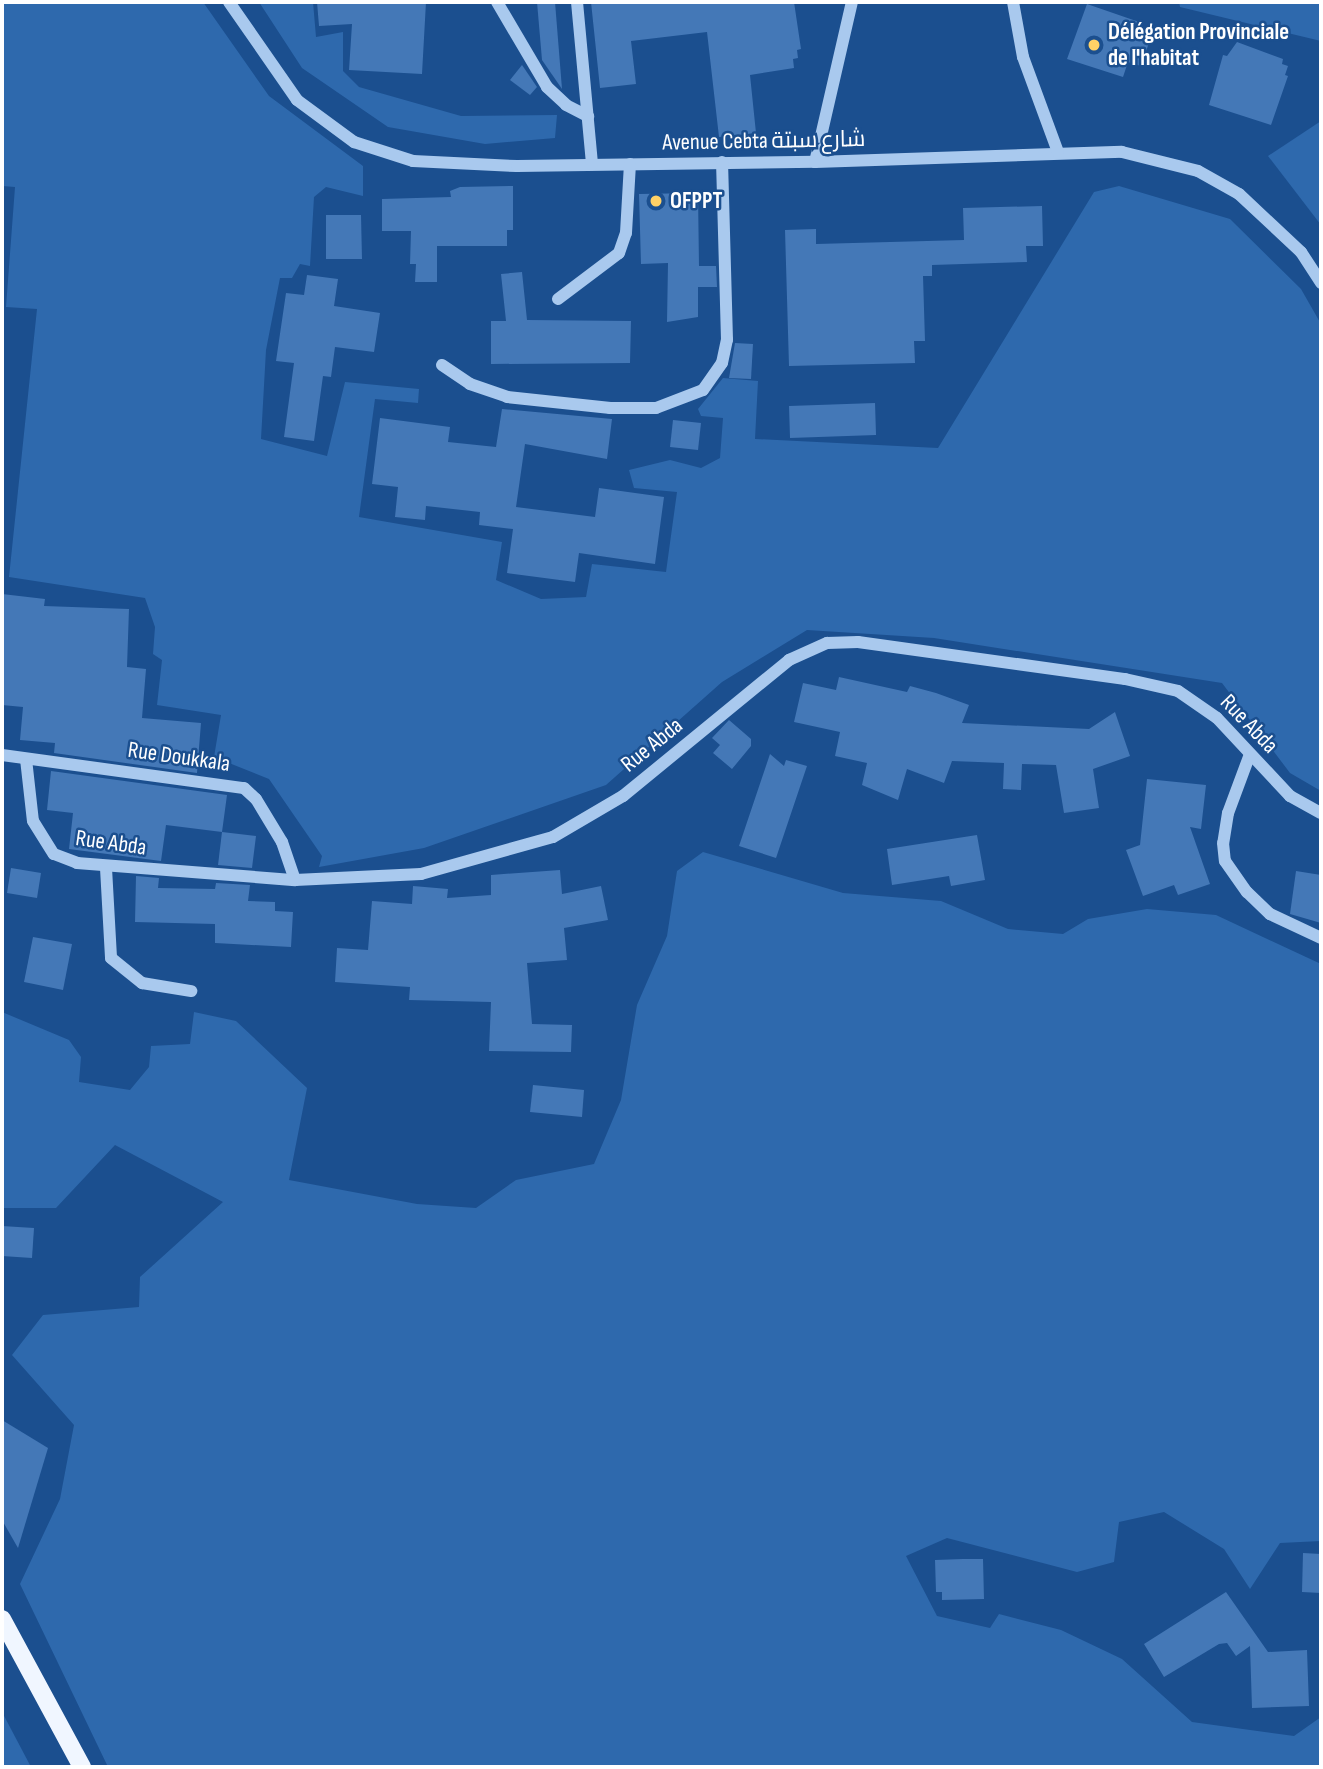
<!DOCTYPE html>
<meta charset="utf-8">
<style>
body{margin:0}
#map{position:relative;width:1323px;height:1769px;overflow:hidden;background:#1b4f8f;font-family:"Sofia Sans Condensed",Cairo,sans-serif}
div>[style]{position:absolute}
.green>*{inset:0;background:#2e69ad}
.building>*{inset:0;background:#4478b7}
.minor>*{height:12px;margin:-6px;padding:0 6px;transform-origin:6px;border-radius:6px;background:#a9c9ee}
.major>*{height:18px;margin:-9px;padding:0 9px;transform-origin:9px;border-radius:9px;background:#f0f6ff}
.dots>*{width:19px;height:19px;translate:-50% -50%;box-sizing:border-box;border:4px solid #1b4f8f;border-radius:50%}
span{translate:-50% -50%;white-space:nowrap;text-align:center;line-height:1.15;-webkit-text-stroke:5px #1b4f8f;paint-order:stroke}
.poi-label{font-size:23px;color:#fff;font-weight:700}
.left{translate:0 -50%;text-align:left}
.street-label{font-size:23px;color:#fff}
.frame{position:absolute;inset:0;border:4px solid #fff;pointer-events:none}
</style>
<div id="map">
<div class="green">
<div style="clip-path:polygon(2px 2px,203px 2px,269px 96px,363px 166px,363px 196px,326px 187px,314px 197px,310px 266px,300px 264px,292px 278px,280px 278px,266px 350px,261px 439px,327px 456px,345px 382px,419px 389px,418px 403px,375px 399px,359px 517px,502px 542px,496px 580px,541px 599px,586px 597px,592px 564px,666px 572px,677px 492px,634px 488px,629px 470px,670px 460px,701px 468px,720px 458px,723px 418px,701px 416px,698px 409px,723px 378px,758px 381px,755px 439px,938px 448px,1094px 192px,1119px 186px,1230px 219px,1301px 289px,1321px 324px,1321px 791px,1290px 773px,1222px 683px,934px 638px,807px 630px,722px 682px,606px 785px,424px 848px,319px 867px,322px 856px,269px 779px,214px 757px,221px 715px,157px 705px,162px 660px,153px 654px,155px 627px,145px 598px,9px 577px,37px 309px,6px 307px,15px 187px,2px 186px)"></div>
<div style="clip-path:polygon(259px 2px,313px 2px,316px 37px,343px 32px,343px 71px,359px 87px,461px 116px,557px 115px,555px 138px,485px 144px,388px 127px,302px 68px)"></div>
<div style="clip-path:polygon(1179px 2px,1321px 2px,1321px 41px,1180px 7px)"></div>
<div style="clip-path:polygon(1321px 121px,1321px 225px,1268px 156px)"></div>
<div style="clip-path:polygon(703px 852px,843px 893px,941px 901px,1008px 929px,1063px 934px,1088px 919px,1147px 909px,1216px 915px,1321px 964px,1321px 1541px,1280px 1543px,1250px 1589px,1224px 1549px,1164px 1512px,1119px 1522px,1114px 1562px,1077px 1572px,947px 1538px,906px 1556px,937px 1616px,990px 1628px,999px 1614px,1061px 1630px,1122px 1659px,1192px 1722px,1294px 1736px,1321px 1717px,1321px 1767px,108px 1767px,20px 1584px,60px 1499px,74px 1425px,12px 1355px,43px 1315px,139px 1307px,140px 1277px,223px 1202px,115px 1145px,56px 1208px,2px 1208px,2px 1012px,69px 1040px,81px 1057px,79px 1082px,130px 1090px,149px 1067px,151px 1046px,190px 1044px,194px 1012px,236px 1021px,307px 1088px,289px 1180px,417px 1204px,476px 1208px,516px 1180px,594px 1164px,621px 1100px,637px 1005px,667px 936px,677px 871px)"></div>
<div style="clip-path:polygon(2px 1712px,31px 1767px,2px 1767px)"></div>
</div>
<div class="building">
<div style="clip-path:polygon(317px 2px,426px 2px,422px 74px,349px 70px,352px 24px,319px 26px)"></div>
<div style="clip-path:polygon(537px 2px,555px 2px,562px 89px,542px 60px)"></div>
<div style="clip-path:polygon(591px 2px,794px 2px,801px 49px,797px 50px,798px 58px,793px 59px,794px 68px,750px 75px,756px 133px,719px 137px,707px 32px,631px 41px,636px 84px,600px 88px)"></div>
<div style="clip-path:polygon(1087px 4px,1142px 23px,1140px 30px,1152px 34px,1141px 66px,1128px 62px,1123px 77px,1067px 59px)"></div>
<div style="clip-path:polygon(1237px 42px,1283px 59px,1282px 64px,1288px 66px,1285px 75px,1288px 76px,1271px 125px,1209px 105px,1223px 55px,1227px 56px)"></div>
<div style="clip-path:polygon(522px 65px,537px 87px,530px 95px,510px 80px)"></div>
<div style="clip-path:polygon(513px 186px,513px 230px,507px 230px,507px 246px,437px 246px,437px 282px,415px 282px,416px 264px,410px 264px,411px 231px,382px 231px,382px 199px,451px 197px,450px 191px,460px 187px)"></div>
<div style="clip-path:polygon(698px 193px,699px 266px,716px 266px,717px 287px,698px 287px,698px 317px,667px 322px,668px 263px,641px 264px,639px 194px)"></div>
<div style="clip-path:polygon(1042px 206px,1043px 246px,1026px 246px,1027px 262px,932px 265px,932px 276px,923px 276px,925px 341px,914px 341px,915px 363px,789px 366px,785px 230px,816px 229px,816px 244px,964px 240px,963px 208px)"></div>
<div style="clip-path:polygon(326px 215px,361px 215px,362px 259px,326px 259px)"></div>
<div style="clip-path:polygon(522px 272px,527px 320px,631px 321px,630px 363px,491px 364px,491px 321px,506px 321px,501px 274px)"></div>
<div style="clip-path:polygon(307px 275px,338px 279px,334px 306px,380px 313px,374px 352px,335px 347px,331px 377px,323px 376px,314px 441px,284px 437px,294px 363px,276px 361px,286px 293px,304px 295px)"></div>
<div style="clip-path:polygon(735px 343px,753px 344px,751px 379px,729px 378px)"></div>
<div style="clip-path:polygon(875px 403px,876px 435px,790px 438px,789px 406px)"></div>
<div style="clip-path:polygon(502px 409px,612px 419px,607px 459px,525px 444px,516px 507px,595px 517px,599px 488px,664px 497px,655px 564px,579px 553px,575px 582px,507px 573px,513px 529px,479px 525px,480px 512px,426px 506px,425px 520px,395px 517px,398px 487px,372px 484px,380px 418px,450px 427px,448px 442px,496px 447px)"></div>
<div style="clip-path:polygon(673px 420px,701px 423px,698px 450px,670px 447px)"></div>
<div style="clip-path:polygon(2px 594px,45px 599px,44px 606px,129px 609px,127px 667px,146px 669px,142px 718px,201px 723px,197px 773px,54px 753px,55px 743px,20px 740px,23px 707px,2px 705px)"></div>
<div style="clip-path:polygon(839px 677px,907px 692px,910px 686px,936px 693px,969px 705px,962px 723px,1089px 729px,1115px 712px,1130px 756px,1093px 769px,1099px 808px,1064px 813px,1056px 765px,1022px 764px,1021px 790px,1003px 789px,1004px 763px,952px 761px,944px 783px,907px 769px,898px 800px,862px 785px,867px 763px,835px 756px,840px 732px,794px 722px,803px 683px,836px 690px)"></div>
<div style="clip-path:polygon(729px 720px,751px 739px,751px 746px,732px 769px,713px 753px,720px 745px,712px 738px)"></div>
<div style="clip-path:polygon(770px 754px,784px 766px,786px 760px,807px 766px,776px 858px,739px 846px)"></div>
<div style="clip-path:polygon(51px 771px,227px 795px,222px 832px,166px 825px,161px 861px,69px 849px,73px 813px,47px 810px)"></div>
<div style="clip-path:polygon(1147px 779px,1206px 785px,1201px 829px,1190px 827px,1210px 884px,1178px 895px,1174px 885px,1143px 896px,1126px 850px,1140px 845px)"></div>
<div style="clip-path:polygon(222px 832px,256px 836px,252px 868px,218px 865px)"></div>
<div style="clip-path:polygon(977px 835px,985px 880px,951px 886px,949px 876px,892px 885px,887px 849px)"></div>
<div style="clip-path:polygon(11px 868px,41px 873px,37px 898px,7px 893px)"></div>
<div style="clip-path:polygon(560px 870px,562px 894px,601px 886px,608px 920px,564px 928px,567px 960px,527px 963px,532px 1024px,572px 1025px,571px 1052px,489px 1051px,491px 1002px,409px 1000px,410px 987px,335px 982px,337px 948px,368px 950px,372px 901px,412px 904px,413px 886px,448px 889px,447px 898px,491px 895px,491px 875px)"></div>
<div style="clip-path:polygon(1296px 871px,1321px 875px,1321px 923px,1290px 914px)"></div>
<div style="clip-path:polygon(136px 876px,159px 878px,158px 888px,215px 889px,216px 883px,250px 885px,248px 901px,275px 902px,275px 911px,293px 912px,291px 947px,215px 943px,215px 924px,135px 922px)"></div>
<div style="clip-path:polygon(33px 937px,72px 944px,63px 990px,24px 982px)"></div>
<div style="clip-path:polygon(533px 1085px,584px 1090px,582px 1117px,530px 1112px)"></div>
<div style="clip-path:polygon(2px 1226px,34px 1228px,32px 1258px,2px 1256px)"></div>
<div style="clip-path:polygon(2px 1420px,48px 1448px,18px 1548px,2px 1520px)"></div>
<div style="clip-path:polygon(1303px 1553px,1321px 1554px,1321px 1593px,1302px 1592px)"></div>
<div style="clip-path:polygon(963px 1559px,983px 1559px,984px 1599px,942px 1600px,942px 1592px,936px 1592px,935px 1560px)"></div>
<div style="clip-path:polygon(1226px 1592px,1268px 1652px,1307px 1650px,1309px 1706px,1252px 1708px,1250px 1646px,1236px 1656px,1227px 1643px,1219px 1644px,1164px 1677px,1144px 1644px)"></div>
</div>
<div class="minor">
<div style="left:229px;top:2px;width:119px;rotate:55.2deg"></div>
<div style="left:297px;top:100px;width:71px;rotate:36.4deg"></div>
<div style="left:354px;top:142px;width:62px;rotate:17.9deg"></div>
<div style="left:413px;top:161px;width:104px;rotate:2.8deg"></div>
<div style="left:517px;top:166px;width:298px;rotate:-0.8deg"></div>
<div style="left:815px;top:162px;width:307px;rotate:-1.9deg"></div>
<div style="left:1122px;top:152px;width:78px;rotate:14deg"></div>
<div style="left:1198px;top:171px;width:47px;rotate:29.3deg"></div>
<div style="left:1239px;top:194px;width:85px;rotate:43.1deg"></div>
<div style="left:1301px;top:252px;width:37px;rotate:57deg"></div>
<div style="left:497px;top:2px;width:99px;rotate:59.5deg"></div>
<div style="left:547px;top:87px;width:26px;rotate:43deg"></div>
<div style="left:566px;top:105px;width:25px;rotate:27deg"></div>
<div style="left:577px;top:2px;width:163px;rotate:84.7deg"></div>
<div style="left:1013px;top:2px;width:56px;rotate:79.7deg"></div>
<div style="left:1023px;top:57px;width:101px;rotate:69.8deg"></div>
<div style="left:815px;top:162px;width:164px;rotate:-77deg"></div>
<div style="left:558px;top:299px;width:76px;rotate:-37deg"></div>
<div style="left:619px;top:253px;width:21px;rotate:-71deg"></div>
<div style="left:626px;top:233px;width:69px;rotate:-86.7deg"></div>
<div style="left:442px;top:365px;width:34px;rotate:34deg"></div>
<div style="left:470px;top:384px;width:39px;rotate:19deg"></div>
<div style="left:507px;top:397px;width:104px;rotate:6.1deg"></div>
<div style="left:610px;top:408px;width:46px"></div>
<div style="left:656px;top:408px;width:50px;rotate:-21deg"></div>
<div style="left:703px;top:390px;width:33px;rotate:-55deg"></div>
<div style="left:722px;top:363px;width:24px;rotate:-78deg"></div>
<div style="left:727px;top:340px;width:178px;rotate:-91.6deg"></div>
<div style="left:1250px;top:754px;width:63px;rotate:110.4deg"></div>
<div style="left:1228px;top:813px;width:30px;rotate:99deg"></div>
<div style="left:1223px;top:843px;width:18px;rotate:84deg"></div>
<div style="left:1225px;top:861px;width:38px;rotate:55deg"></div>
<div style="left:1247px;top:892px;width:32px;rotate:44deg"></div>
<div style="left:1270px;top:914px;width:56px;rotate:25.2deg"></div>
<div style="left:2px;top:755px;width:244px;rotate:7.8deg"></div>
<div style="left:244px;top:788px;width:16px;rotate:43deg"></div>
<div style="left:256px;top:799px;width:50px;rotate:58.8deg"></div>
<div style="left:282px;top:842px;width:40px;rotate:71.1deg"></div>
<div style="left:26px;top:759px;width:62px;rotate:83.6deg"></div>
<div style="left:33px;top:821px;width:39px;rotate:58deg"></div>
<div style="left:54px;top:854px;width:25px;rotate:21deg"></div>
<div style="left:77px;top:863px;width:219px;rotate:4.5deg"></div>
<div style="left:295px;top:880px;width:126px;rotate:-2.7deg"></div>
<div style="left:421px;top:874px;width:137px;rotate:-15.7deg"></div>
<div style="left:553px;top:837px;width:81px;rotate:-30.4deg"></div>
<div style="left:623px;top:796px;width:215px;rotate:-39.3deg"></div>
<div style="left:789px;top:660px;width:42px;rotate:-24.1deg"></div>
<div style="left:827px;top:643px;width:31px;rotate:-2deg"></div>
<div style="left:858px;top:642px;width:270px;rotate:7.9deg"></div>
<div style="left:1125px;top:679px;width:54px;rotate:12.8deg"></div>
<div style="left:1178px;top:691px;width:47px;rotate:34.7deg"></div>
<div style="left:1217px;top:718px;width:107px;rotate:46.9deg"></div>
<div style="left:1290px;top:796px;width:35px;rotate:29deg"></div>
<div style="left:106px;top:868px;width:90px;rotate:86.8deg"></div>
<div style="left:111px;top:958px;width:40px;rotate:39deg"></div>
<div style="left:142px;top:983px;width:50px;rotate:9.3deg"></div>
</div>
<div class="major">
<div style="left:2px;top:1619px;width:168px;rotate:61.6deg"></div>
</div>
<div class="dots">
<div style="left:1094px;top:45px;background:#ffd166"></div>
<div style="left:656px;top:201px;background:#ffd166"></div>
</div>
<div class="poi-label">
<span class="left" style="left:1108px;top:45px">Délégation Provinciale<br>de l'habitat</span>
<span class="left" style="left:670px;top:201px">OFPPT</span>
</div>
<div class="street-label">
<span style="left:764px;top:141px;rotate:-1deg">Avenue Cebta شارع سبتة</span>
<span style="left:1249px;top:724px;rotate:46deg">Rue Abda</span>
<span style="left:652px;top:745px;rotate:-39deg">Rue Abda</span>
<span style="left:179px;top:757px;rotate:8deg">Rue Doukkala</span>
<span style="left:111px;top:843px;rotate:8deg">Rue Abda</span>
</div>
<div class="frame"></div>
</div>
